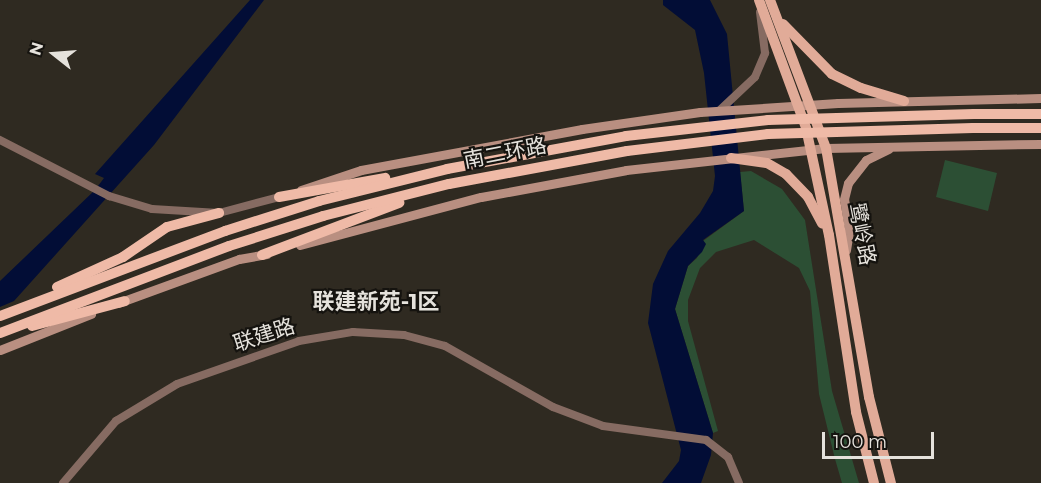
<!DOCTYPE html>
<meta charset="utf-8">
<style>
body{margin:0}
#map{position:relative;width:1041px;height:483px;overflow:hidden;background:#2f2a21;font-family:Montserrat,"Noto Sans SC",sans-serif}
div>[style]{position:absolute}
.green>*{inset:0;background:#2c4f34}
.water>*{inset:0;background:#020d36}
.tertiary>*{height:8px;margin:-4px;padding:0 4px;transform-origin:4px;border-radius:4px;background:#866b62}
.secondary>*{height:9px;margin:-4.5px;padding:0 4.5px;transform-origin:4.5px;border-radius:4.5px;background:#b98f81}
.primary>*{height:10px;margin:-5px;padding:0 5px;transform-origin:5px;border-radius:5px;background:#e1ab98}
.trunk>*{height:10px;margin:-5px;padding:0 5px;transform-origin:5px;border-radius:5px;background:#efbaa7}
.trunk-bridge>*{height:10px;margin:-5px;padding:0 5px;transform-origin:5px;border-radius:5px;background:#efbaa7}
span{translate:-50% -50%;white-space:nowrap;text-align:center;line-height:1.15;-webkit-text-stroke:4.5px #15130f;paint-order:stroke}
.street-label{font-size:21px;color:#e5e2dc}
.neighbourhood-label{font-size:22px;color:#e5e2dc;font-weight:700}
.north{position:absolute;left:24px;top:24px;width:60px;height:60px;-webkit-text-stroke:4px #15130f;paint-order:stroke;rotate:287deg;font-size:16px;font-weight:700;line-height:24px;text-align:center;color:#e5e2dc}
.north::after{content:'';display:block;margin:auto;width:21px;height:27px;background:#e5e2dc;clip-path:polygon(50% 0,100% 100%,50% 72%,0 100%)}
.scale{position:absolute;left:822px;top:432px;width:112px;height:27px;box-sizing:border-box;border:3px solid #e5e2dc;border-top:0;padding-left:8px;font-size:18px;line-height:21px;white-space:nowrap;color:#e5e2dc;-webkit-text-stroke:4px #15130f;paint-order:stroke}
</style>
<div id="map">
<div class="green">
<div style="clip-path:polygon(945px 160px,997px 173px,988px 211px,936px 197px)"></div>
<div style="clip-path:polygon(751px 171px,782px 189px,805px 220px,832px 391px,859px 483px,842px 483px,835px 459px,819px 394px,810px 291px,799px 268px,754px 240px,716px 252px,700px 268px,688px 300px,688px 321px,718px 431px,713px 433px,675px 309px,688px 266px,697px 258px,703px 241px,744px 211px,740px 172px)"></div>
</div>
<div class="water">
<div style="clip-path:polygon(250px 0,264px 0,154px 145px,14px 301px,0 307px,0 281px,95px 190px,104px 178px,95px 174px)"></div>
<div style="clip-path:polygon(663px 0,710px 0,727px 34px,744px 211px,703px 240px,706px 244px,702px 252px,688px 266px,675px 309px,713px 433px,711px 455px,701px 483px,662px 483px,679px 461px,681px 450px,648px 323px,653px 284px,668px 251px,700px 213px,713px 191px,715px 176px,704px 73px,695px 30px,663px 5px)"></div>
</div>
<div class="tertiary">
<div style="left:720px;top:110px;width:48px;rotate:-43.3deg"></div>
<div style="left:755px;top:77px;width:26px;rotate:-67deg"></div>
<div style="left:765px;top:53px;width:41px;rotate:-97deg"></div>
<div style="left:0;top:140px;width:123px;rotate:27.2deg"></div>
<div style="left:109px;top:196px;width:45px;rotate:16.8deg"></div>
<div style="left:152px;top:209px;width:67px;rotate:3.4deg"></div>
<div style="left:219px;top:213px;width:62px;rotate:-14.9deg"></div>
<div style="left:63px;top:483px;width:82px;rotate:-49.5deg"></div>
<div style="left:116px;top:421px;width:71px;rotate:-31.2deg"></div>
<div style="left:177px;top:384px;width:129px;rotate:-19.4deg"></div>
<div style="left:299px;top:341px;width:55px;rotate:-9.5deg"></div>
<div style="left:353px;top:332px;width:51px;rotate:3.4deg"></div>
<div style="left:404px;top:335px;width:42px;rotate:15deg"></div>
<div style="left:445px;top:346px;width:124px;rotate:29.5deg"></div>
<div style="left:553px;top:407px;width:53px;rotate:20.8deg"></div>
<div style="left:603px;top:426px;width:104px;rotate:7.7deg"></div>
<div style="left:706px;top:440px;width:28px;rotate:38deg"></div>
<div style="left:728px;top:457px;width:28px;rotate:67deg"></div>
</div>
<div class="secondary">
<div style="left:301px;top:190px;width:63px;rotate:-18.4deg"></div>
<div style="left:361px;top:170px;width:225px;rotate:-10.5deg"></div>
<div style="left:582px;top:129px;width:119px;rotate:-8.2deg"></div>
<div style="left:700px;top:112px;width:138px;rotate:-3.7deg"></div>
<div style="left:838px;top:103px;width:203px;rotate:-1.4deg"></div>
<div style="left:300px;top:245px;width:187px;rotate:-14.9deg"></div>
<div style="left:481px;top:197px;width:147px;rotate:-10.5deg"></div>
<div style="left:626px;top:170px;width:201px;rotate:-6.3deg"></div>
<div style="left:826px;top:148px;width:215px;rotate:-1.1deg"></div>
<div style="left:846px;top:250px;width:20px;rotate:-81deg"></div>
<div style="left:849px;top:230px;width:31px;rotate:-99deg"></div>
<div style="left:844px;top:199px;width:16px;rotate:-76deg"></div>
<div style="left:848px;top:183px;width:29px;rotate:-52deg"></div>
<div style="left:866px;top:160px;width:25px;rotate:-26deg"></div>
<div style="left:118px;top:303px;width:129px;rotate:-20deg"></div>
<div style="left:239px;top:259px;width:28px;rotate:-10deg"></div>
<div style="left:0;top:350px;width:98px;rotate:-21.6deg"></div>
</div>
<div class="primary">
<div style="left:759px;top:0;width:136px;rotate:69.8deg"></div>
<div style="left:806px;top:128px;width:109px;rotate:77.9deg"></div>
<div style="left:829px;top:235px;width:179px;rotate:81.3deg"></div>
<div style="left:856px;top:412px;width:73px;rotate:75.8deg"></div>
<div style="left:770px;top:0;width:158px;rotate:69.3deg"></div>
<div style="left:826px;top:148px;width:253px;rotate:80.2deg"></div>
<div style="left:869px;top:397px;width:89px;rotate:75.7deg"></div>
<div style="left:783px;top:24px;width:70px;rotate:45.6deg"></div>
<div style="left:832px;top:74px;width:32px;rotate:26deg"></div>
<div style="left:861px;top:88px;width:45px;rotate:16.8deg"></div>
<div style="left:731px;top:158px;width:36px;rotate:8deg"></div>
<div style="left:767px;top:163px;width:22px;rotate:30deg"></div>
<div style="left:786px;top:174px;width:32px;rotate:46deg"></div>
<div style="left:808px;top:197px;width:30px;rotate:62deg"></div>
</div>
<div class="trunk">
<div style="left:974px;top:114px;width:67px"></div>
<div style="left:973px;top:128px;width:68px"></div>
<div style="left:279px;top:197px;width:108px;rotate:-10.2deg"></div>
<div style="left:262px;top:255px;width:147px;rotate:-20.8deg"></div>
<div style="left:57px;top:287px;width:72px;rotate:-24.4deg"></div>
<div style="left:123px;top:257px;width:53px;rotate:-34.3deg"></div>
<div style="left:167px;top:227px;width:54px;rotate:-15.1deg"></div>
<div style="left:0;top:316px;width:241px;rotate:-20.7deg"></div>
<div style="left:225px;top:231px;width:99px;rotate:-17.7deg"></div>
<div style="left:319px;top:201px;width:132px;rotate:-14deg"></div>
<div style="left:447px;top:169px;width:182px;rotate:-10.4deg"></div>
<div style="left:32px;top:326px;width:96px;rotate:-15deg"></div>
<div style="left:0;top:333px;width:245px;rotate:-20.8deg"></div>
<div style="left:229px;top:246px;width:99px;rotate:-17.7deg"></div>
<div style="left:323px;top:216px;width:130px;rotate:-14.3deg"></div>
<div style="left:449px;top:184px;width:181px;rotate:-10.5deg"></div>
</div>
<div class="trunk-bridge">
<div style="left:626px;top:136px;width:143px;rotate:-6.4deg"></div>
<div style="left:768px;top:120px;width:206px;rotate:-1.7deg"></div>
<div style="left:627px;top:151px;width:142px;rotate:-6.9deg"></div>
<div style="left:768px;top:134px;width:205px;rotate:-1.7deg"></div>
</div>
<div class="street-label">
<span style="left:505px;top:153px;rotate:-11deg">南二环路</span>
<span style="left:862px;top:234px;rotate:79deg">鹭岭路</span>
<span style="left:264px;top:335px;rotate:-18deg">联建路</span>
</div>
<div class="neighbourhood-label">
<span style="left:376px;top:302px">联建新苑-1区</span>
</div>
<div class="north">N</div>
<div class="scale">100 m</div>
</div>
